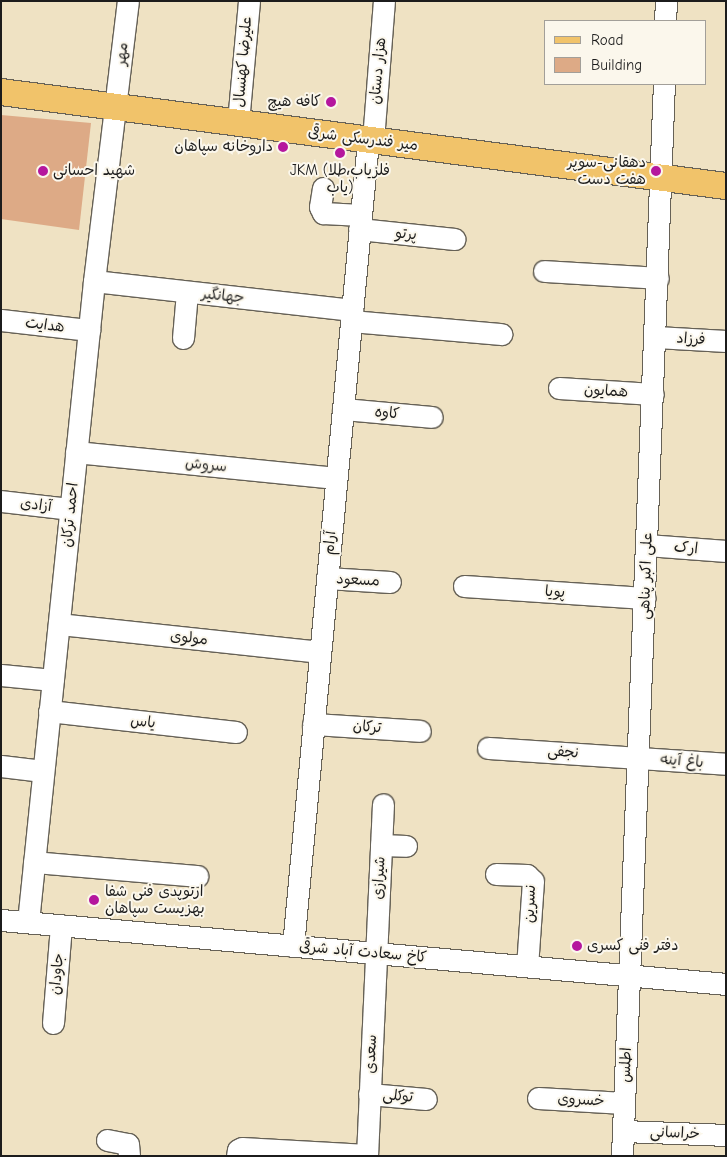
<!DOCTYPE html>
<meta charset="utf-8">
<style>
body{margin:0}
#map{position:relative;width:727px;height:1157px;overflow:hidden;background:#efe2c3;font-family:"Comic Neue","Playpen Sans Arabic",sans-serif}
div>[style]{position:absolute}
.building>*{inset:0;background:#ddaa86}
.roads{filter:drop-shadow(1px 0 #666156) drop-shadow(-1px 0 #666156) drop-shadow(0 1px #666156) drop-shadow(0 -1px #666156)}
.minor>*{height:21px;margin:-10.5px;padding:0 10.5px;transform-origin:10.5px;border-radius:10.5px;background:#fff}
.major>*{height:26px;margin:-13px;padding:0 13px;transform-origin:13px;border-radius:13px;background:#f1c36a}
.dots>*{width:14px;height:14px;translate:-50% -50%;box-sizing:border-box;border:2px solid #fbf7ec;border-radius:50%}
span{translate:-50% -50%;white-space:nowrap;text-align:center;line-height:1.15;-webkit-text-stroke:4px #fbf7ec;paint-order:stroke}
.street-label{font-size:15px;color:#1c1c1c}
.poi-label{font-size:15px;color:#1c1c1c}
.right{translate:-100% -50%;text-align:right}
.left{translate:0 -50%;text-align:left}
.frame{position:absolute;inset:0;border:2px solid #1c1c1c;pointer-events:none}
.legend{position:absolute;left:544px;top:20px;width:162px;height:65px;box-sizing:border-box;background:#fbf7ec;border:1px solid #a29f99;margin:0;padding:6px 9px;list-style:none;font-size:15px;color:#1c1c1c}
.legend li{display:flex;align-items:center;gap:10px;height:25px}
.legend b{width:25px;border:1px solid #a29f99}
</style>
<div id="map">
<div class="building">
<div style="clip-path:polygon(1px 115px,91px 123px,79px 230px,1px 219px)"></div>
</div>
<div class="roads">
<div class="minor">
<div style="left:665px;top:21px;width:20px;rotate:-87deg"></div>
<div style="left:238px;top:122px;width:121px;rotate:-84.8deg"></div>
<div style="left:373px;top:140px;width:139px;rotate:-85.5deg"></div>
<div style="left:323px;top:188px;width:19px;rotate:99deg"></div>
<div style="left:320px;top:207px;width:7px;rotate:63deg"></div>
<div style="left:323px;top:213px;width:38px;rotate:3deg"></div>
<div style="left:359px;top:229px;width:96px;rotate:6deg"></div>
<div style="left:544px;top:271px;width:114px;rotate:3.5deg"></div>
<div style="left:94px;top:281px;width:260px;rotate:6.4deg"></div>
<div style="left:1px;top:320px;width:89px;rotate:6.5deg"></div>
<div style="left:351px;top:321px;width:151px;rotate:5deg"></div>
<div style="left:656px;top:337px;width:70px;rotate:3.3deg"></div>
<div style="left:183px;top:338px;width:46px;rotate:-85deg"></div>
<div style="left:559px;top:388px;width:94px;rotate:3.7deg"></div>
<div style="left:343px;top:409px;width:89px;rotate:5.1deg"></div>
<div style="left:76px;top:452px;width:261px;rotate:5.7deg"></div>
<div style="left:1px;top:501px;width:69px;rotate:6.6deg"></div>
<div style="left:647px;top:545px;width:79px;rotate:4.3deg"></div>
<div style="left:327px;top:578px;width:63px;rotate:3.6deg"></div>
<div style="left:464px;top:586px;width:181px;rotate:3.8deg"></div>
<div style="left:59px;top:624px;width:262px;rotate:6.1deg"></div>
<div style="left:1px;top:675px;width:52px;rotate:5.5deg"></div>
<div style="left:49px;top:711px;width:188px;rotate:6.4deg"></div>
<div style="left:313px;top:724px;width:107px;rotate:3.7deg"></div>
<div style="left:488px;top:748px;width:239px;rotate:3.8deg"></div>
<div style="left:1px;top:766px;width:42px;rotate:6.8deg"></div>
<div style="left:381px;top:845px;width:25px;rotate:2deg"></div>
<div style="left:34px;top:862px;width:164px;rotate:4.9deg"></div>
<div style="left:496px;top:874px;width:31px;rotate:2deg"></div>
<div style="left:527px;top:875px;width:8px;rotate:45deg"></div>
<div style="left:533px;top:881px;width:85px;rotate:94deg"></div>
<div style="left:1px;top:920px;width:728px;rotate:5.04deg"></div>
<div style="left:28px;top:922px;width:644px;rotate:-84.12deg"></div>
<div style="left:94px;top:281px;width:282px;rotate:-83.1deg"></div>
<div style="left:293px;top:946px;width:809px;rotate:-84.68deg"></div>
<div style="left:53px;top:1023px;width:98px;rotate:-85.3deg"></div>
<div style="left:369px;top:1094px;width:57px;rotate:5deg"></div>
<div style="left:538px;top:1098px;width:86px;rotate:3.3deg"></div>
<div style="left:623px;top:1131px;width:103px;rotate:2.2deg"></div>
<div style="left:107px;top:1140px;width:21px;rotate:11deg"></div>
<div style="left:128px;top:1144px;width:12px;rotate:85deg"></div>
<div style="left:237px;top:1156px;width:6px;rotate:-81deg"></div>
<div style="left:238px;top:1150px;width:4px;rotate:-27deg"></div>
<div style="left:242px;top:1148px;width:125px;rotate:3.2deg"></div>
<div style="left:367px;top:1156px;width:352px;rotate:-87.4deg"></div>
<div style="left:622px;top:1156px;width:1073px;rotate:-87.76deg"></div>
</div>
<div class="major">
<div style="left:1px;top:92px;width:731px;rotate:7.39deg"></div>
</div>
</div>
<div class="dots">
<div style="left:331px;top:102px;background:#b5179e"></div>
<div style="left:283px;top:147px;background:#b5179e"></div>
<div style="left:340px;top:153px;background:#b5179e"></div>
<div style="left:43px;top:171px;background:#b5179e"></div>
<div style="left:656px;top:171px;background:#b5179e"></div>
<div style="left:94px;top:900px;background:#b5179e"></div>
<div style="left:577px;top:946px;background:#b5179e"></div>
</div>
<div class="street-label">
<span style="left:122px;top:54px;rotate:-84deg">مهر</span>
<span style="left:243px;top:62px;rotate:-85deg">علیرضا کهنسال</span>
<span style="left:378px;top:71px;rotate:-85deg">هزار دستان</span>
<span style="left:363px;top:139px;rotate:7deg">میر فندرسکی شرقی</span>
<span style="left:406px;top:234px;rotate:6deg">پرتو</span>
<span style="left:223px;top:296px;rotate:6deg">جهانگیر</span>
<span style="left:45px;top:325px;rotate:7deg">هدایت</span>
<span style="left:691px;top:339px;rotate:3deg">فرزاد</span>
<span style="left:606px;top:391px;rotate:3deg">همایون</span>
<span style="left:387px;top:413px;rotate:5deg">کاوه</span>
<span style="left:206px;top:465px;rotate:6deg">سروش</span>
<span style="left:36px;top:505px;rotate:7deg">آزادی</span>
<span style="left:70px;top:515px;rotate:-84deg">احمد ترکان</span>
<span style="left:330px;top:543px;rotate:-85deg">آرام</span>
<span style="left:686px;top:548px;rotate:5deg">ارک</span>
<span style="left:646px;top:576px;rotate:-88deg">علی اکبر پناهی</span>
<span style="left:358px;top:580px;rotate:3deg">مسعود</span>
<span style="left:555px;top:592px;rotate:4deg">پویا</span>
<span style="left:189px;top:638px;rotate:6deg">مولوی</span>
<span style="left:143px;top:722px;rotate:6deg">یاس</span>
<span style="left:367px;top:727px;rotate:4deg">ترکان</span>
<span style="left:563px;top:752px;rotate:4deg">نجفی</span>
<span style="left:682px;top:761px;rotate:5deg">باغ آینه</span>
<span style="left:379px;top:878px;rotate:-87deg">شیرازی</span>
<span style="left:530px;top:904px;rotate:-88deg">نسرین</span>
<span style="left:363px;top:952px;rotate:5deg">کاخ سعادت آباد شرقی</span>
<span style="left:57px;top:974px;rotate:-85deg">جاودان</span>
<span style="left:371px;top:1054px;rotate:-88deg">سعدی</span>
<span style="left:626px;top:1065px;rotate:-88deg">اطلس</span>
<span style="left:398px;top:1096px;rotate:5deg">توکلی</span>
<span style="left:581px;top:1100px;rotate:3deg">خسروی</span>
<span style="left:675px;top:1133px;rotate:2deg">خراسانی</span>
</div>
<div class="poi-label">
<span class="right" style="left:321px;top:102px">کافه هیچ</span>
<span class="right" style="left:273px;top:147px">داروخانه سپاهان</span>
<span class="right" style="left:646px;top:171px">دهقانی-سوپر<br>هفت دست</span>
<span style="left:340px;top:179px">JKM (فلزیاب،طلا<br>یاب)</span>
<span class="left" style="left:53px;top:171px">شهید احسانی</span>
<span class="left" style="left:105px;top:900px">ارتوپدی فنی شفا<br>بهزیست سپاهان</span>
<span class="left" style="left:587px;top:946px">دفتر فنی کسری</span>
</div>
<div class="frame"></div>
<ul class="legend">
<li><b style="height:6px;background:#f1c36a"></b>Road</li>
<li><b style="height:14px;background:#ddaa86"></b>Building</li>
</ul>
</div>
